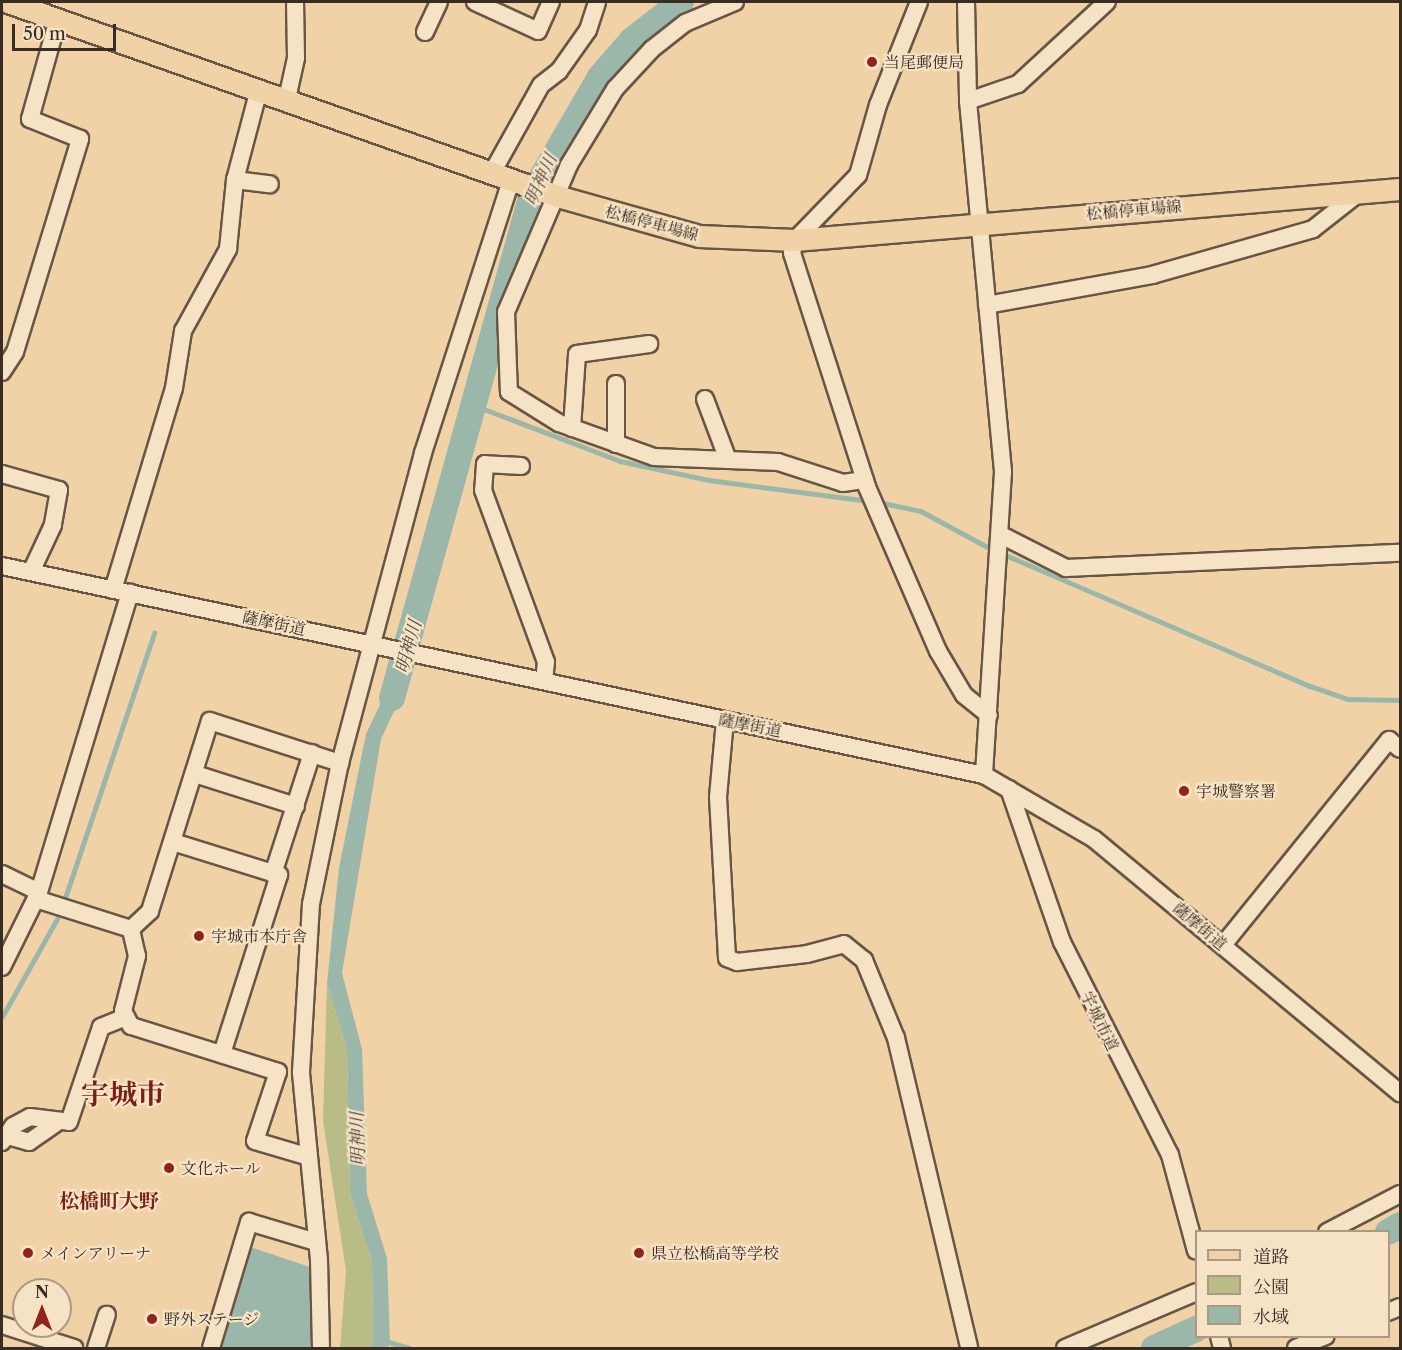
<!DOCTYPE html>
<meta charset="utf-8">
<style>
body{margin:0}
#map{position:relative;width:1402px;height:1350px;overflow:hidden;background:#f1d2a6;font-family:"Libre Caslon Text","Noto Serif JP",serif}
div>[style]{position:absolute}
.green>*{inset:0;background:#babc87}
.water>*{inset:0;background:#9bb7aa}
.stream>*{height:4.5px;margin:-2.25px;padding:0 2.25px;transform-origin:2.25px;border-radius:2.25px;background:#9bb7aa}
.river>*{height:26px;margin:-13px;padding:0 13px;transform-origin:13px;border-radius:13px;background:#9bb7aa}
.roads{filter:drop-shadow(2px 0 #675645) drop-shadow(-2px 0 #675645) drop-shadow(0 2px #675645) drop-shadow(0 -2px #675645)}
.minor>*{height:16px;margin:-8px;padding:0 8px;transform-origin:8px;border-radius:8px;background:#f6e2c5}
.major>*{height:21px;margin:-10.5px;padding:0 10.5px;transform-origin:10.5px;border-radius:10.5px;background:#f1d2a6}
.dots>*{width:16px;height:16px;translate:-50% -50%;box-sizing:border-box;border:3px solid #f6e2c5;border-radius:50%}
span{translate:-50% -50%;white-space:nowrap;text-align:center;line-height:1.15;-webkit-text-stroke:4.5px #f6e2c5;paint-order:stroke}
.poi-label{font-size:16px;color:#392c25}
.left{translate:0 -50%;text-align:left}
.street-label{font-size:16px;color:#392c25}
.water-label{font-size:18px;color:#4d4840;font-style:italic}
.quarter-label{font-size:20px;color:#7a1f14;font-weight:700}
.town-label{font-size:28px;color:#7a1f14;font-weight:700}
.frame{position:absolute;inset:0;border:3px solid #392c25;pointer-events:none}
.legend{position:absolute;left:1195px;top:1230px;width:195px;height:108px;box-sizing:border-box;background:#f6e2c5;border:2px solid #aa9985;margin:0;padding:8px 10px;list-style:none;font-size:18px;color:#392c25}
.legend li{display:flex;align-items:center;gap:12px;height:30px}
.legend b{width:30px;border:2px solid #aa9985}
.north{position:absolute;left:12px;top:1278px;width:60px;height:60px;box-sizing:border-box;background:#f6e2c5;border:2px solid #aa9985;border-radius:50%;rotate:0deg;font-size:16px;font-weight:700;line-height:24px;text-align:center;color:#392c25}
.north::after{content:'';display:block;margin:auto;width:21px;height:27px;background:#8f2418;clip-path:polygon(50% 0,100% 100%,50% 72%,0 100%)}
.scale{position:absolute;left:12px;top:24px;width:104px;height:27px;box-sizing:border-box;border:3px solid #392c25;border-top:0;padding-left:8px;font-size:18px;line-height:21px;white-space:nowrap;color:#392c25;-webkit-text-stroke:4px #f6e2c5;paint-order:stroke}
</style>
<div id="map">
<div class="green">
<div style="clip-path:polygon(327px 983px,347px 1050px,350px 1193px,372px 1262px,373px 1348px,340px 1348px,346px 1271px,323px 1121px)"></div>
</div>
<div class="water">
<div style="clip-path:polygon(399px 665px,413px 671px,381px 739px,342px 973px,362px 1049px,367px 1194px,387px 1258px,390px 1341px,388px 1348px,373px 1348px,372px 1262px,350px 1193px,347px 1050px,327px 983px,339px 868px,366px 734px)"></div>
<div style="clip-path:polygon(250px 1247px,310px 1267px,313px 1348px,216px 1348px)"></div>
</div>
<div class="stream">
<div style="left:471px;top:404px;width:160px;rotate:20.9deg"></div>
<div style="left:620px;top:461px;width:91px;rotate:12.1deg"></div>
<div style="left:709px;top:480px;width:161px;rotate:7.5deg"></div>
<div style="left:878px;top:502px;width:44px;rotate:11.8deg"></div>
<div style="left:921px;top:511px;width:82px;rotate:28.4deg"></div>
<div style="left:1001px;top:553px;width:336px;rotate:23.3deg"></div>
<div style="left:1310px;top:686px;width:40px;rotate:18.9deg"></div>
<div style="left:1348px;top:699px;width:52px;rotate:1.1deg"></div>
<div style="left:63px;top:904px;width:286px;rotate:-71.4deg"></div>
<div style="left:2px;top:1017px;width:120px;rotate:-60.7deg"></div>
<div style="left:385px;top:1341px;width:25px;rotate:16deg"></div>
</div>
<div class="river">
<div style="left:392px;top:698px;width:523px;rotate:-74.48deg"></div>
<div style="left:532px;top:194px;width:135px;rotate:-59.8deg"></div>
<div style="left:600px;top:77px;width:49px;rotate:-49.1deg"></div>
<div style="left:632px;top:40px;width:62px;rotate:-37.8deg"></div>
<div style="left:1388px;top:1232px;width:14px;rotate:-30deg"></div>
<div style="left:1154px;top:1348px;width:46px;rotate:-24.3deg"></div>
</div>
<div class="roads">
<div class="minor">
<div style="left:475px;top:2px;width:69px;rotate:24.7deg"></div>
<div style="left:538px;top:31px;width:32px;rotate:-66deg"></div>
<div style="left:735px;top:2px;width:54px;rotate:157.2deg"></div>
<div style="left:685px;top:23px;width:42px;rotate:141.8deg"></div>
<div style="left:652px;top:49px;width:54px;rotate:132.8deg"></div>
<div style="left:615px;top:89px;width:89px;rotate:121.2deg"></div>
<div style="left:569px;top:165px;width:160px;rotate:113.2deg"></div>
<div style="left:506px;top:312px;width:80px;rotate:87.9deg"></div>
<div style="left:509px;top:392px;width:59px;rotate:31.8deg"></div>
<div style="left:559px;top:423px;width:101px;rotate:19.7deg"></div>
<div style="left:654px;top:457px;width:124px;rotate:2.3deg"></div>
<div style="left:778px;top:462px;width:68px;rotate:17.9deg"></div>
<div style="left:843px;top:483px;width:22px;rotate:-8deg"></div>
<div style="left:919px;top:2px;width:111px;rotate:111.7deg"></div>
<div style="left:878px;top:105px;width:73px;rotate:105.9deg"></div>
<div style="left:858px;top:175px;width:91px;rotate:134.1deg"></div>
<div style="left:795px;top:240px;width:13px;rotate:103deg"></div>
<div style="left:792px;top:253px;width:246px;rotate:72.2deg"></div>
<div style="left:867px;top:487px;width:179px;rotate:66.6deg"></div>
<div style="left:938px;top:651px;width:51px;rotate:59.4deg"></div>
<div style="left:964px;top:695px;width:32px;rotate:39deg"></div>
<div style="left:966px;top:2px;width:99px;rotate:88.8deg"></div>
<div style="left:968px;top:101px;width:373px;rotate:84.6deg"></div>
<div style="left:1003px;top:472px;width:304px;rotate:93.6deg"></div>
<div style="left:425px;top:32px;width:33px;rotate:-65deg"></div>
<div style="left:287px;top:99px;width:42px;rotate:-77.6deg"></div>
<div style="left:296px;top:58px;width:56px;rotate:-91deg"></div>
<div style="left:968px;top:101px;width:53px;rotate:-18.8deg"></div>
<div style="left:1018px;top:84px;width:121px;rotate:-42.7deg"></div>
<div style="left:493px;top:171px;width:98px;rotate:-60.8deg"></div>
<div style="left:541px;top:85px;width:23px;rotate:-38deg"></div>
<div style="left:559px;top:71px;width:50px;rotate:-54.7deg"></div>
<div style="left:588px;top:30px;width:29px;rotate:-72deg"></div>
<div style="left:235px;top:180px;width:35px;rotate:7deg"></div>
<div style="left:987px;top:305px;width:168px;rotate:-10.3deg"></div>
<div style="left:1152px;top:275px;width:167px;rotate:-15.9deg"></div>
<div style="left:1313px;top:229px;width:60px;rotate:-38.2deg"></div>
<div style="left:2px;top:372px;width:24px;rotate:-57deg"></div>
<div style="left:15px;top:352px;width:223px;rotate:-73deg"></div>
<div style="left:80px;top:139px;width:54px;rotate:-158.2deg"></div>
<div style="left:30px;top:119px;width:104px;rotate:-74.4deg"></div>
<div style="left:616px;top:384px;width:60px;rotate:90deg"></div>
<div style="left:705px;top:399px;width:65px;rotate:69.3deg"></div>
<div style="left:572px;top:428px;width:74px;rotate:-86.1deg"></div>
<div style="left:577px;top:354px;width:73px;rotate:-7.9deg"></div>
<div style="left:521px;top:466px;width:36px;rotate:-177deg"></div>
<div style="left:485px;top:464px;width:26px;rotate:94deg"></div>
<div style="left:483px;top:490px;width:183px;rotate:69.9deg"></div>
<div style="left:546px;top:662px;width:19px;rotate:96deg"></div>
<div style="left:2px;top:474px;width:59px;rotate:15.7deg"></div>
<div style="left:59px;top:490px;width:36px;rotate:100deg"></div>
<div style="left:53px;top:525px;width:52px;rotate:115.1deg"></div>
<div style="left:1003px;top:536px;width:71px;rotate:26.9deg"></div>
<div style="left:1066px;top:568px;width:334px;rotate:-2.6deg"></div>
<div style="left:2px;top:566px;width:1004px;rotate:12.02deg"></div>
<div style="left:984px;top:775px;width:127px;rotate:30.2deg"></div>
<div style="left:1094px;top:839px;width:398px;rotate:39.7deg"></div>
<div style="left:113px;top:590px;width:211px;rotate:-73.2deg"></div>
<div style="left:174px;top:388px;width:58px;rotate:-81deg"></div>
<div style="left:183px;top:331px;width:94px;rotate:-61.2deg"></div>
<div style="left:228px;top:249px;width:69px;rotate:-84.2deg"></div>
<div style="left:235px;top:180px;width:94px;rotate:-75.2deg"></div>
<div style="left:725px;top:720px;width:77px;rotate:95.2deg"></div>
<div style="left:718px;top:797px;width:161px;rotate:86.8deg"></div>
<div style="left:727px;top:958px;width:11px;rotate:22deg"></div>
<div style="left:737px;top:962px;width:70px;rotate:-6.5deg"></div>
<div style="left:807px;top:954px;width:38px;rotate:-15deg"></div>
<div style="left:844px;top:944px;width:26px;rotate:39deg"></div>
<div style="left:864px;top:960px;width:84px;rotate:67.7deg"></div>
<div style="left:896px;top:1038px;width:318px;rotate:76.7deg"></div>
<div style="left:195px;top:774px;width:106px;rotate:17.6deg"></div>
<div style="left:1009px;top:789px;width:162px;rotate:70.9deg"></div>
<div style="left:1062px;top:942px;width:239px;rotate:63.1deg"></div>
<div style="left:1170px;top:1155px;width:99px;rotate:74.8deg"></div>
<div style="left:173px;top:842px;width:111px;rotate:17.3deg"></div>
<div style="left:279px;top:875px;width:188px;rotate:107.7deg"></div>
<div style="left:2px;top:874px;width:41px;rotate:25.9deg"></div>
<div style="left:273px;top:874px;width:127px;rotate:-72.1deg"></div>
<div style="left:36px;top:899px;width:100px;rotate:17.5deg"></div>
<div style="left:1223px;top:945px;width:264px;rotate:-51deg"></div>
<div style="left:1389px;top:740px;width:14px;rotate:39deg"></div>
<div style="left:2px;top:967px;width:84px;rotate:-63.7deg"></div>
<div style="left:39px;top:892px;width:313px;rotate:-73.1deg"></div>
<div style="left:8px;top:1136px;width:22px;rotate:16deg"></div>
<div style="left:29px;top:1142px;width:33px;rotate:-35deg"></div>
<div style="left:2px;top:1142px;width:19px;rotate:-55deg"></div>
<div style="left:13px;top:1126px;width:19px;rotate:-28deg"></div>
<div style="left:30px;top:1117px;width:39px;rotate:7deg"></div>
<div style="left:69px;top:1122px;width:100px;rotate:-71.4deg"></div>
<div style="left:101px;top:1027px;width:24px;rotate:-22deg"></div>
<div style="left:306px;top:1156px;width:53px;rotate:-163.6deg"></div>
<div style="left:255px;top:1141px;width:73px;rotate:-71.6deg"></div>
<div style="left:278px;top:1072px;width:154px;rotate:-162.6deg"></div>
<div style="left:131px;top:1026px;width:17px;rotate:-118deg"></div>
<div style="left:123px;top:1011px;width:57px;rotate:-75.7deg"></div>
<div style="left:137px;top:956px;width:28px;rotate:-103deg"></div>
<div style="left:131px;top:929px;width:26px;rotate:-43deg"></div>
<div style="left:150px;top:911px;width:199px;rotate:-72.5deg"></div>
<div style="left:210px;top:721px;width:137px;rotate:17.9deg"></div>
<div style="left:1327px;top:1232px;width:82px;rotate:-27.5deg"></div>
<div style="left:1388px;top:1312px;width:13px;rotate:-23deg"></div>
<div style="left:2px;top:1325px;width:76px;rotate:17.7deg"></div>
<div style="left:1219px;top:1336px;width:12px;rotate:76deg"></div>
<div style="left:96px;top:1348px;width:35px;rotate:-72deg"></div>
<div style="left:211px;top:1348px;width:132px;rotate:-73.2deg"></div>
<div style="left:249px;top:1222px;width:70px;rotate:16.6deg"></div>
<div style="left:321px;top:1348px;width:88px;rotate:-91.3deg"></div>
<div style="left:319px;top:1260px;width:189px;rotate:-95.5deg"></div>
<div style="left:301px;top:1072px;width:168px;rotate:-86.6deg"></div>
<div style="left:311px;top:904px;width:144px;rotate:-78.4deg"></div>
<div style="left:340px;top:763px;width:321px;rotate:-75deg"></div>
<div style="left:423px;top:453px;width:289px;rotate:-72.1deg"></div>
<div style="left:1065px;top:1348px;width:142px;rotate:-23.1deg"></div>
<div style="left:1296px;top:1348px;width:32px;rotate:-22deg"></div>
</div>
<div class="major">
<div style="left:8px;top:2px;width:582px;rotate:19.46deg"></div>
<div style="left:557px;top:196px;width:148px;rotate:15.7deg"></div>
<div style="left:699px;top:236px;width:96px;rotate:2.4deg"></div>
<div style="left:795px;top:240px;width:607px;rotate:-4.82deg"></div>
</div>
</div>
<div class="dots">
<div style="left:872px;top:62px;background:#8f2418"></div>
<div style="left:1184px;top:791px;background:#8f2418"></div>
<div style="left:199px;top:936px;background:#8f2418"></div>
<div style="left:169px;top:1168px;background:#8f2418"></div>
<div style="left:28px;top:1253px;background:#8f2418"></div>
<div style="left:639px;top:1253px;background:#8f2418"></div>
<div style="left:152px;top:1319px;background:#8f2418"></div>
</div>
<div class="poi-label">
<span class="left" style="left:884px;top:62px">当尾郵便局</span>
<span class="left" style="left:1196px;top:791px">宇城警察署</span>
<span class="left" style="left:211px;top:936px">宇城市本庁舎</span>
<span class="left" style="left:181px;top:1168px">文化ホール</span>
<span class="left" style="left:40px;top:1253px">メインアリーナ</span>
<span class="left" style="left:651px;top:1253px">県立松橋高等学校</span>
<span class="left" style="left:164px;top:1319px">野外ステージ</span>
</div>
<div class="street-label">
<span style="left:1134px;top:210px;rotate:-5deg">松橋停車場線</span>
<span style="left:652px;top:223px;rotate:15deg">松橋停車場線</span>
<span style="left:274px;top:623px;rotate:12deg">薩摩街道</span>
<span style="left:750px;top:725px;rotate:11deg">薩摩街道</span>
<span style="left:1200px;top:926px;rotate:40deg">薩摩街道</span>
<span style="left:1100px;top:1021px;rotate:64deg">宇城市道</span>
</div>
<div class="water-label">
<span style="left:541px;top:180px;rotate:-66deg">明神川</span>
<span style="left:409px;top:647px;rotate:-75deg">明神川</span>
<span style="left:358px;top:1139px;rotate:-92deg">明神川</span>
</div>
<div class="quarter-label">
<span style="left:109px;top:1201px">松橋町大野</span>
</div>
<div class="town-label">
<span style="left:123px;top:1094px">宇城市</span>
</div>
<div class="frame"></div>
<ul class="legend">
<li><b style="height:8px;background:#f1d2a6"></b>道路</li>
<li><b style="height:16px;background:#babc87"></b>公園</li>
<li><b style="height:16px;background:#9bb7aa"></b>水域</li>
</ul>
<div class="north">N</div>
<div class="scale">50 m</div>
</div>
